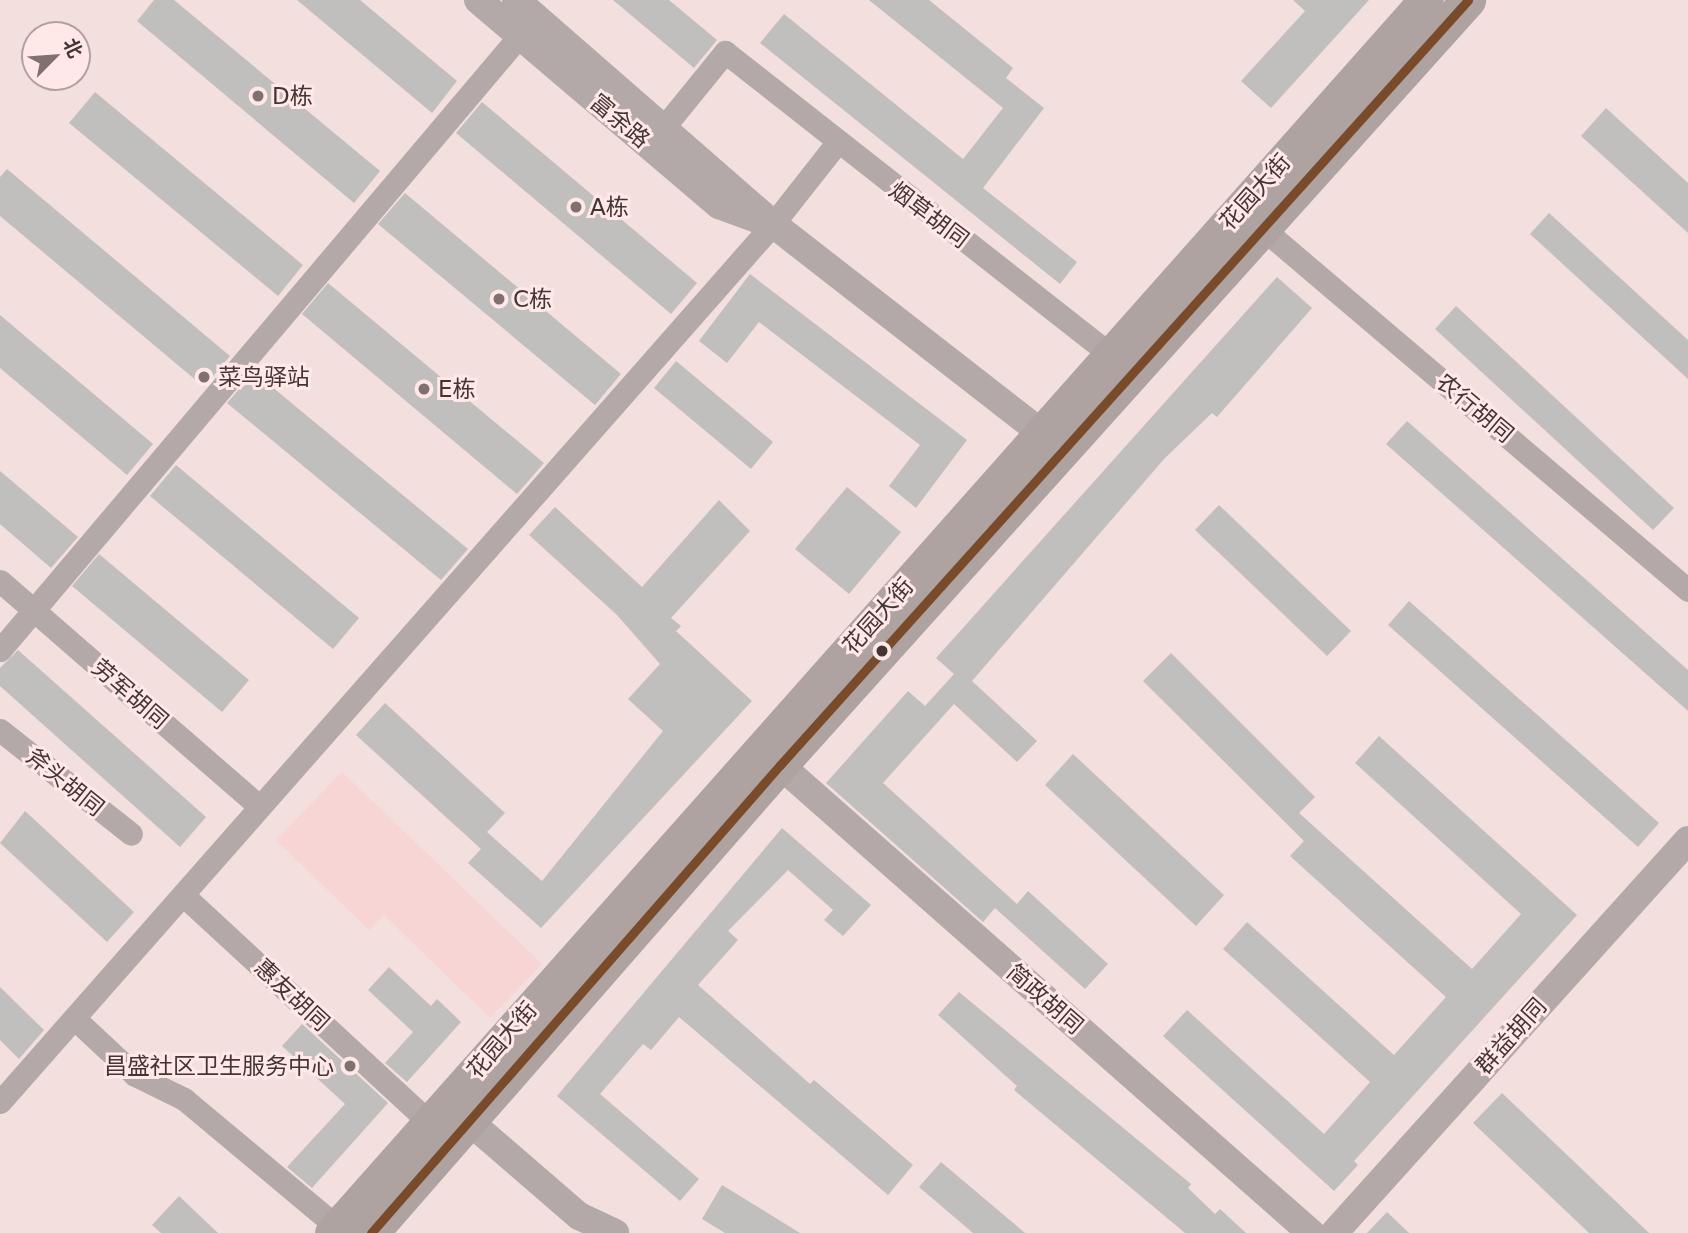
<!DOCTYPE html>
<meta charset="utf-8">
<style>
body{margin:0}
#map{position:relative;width:1688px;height:1233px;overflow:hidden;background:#f3dfde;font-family:"DejaVu Sans","Noto Sans SC",sans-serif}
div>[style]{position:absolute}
.built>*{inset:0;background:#f7d5d4}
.building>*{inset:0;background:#c0bfbe}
.minor>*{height:23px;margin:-11.5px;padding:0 11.5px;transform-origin:11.5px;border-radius:11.5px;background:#b3a9a8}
.tertiary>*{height:28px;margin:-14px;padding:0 14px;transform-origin:14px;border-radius:14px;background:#b3a9a8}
.primary>*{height:35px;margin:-17.5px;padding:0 17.5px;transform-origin:17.5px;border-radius:17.5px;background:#afa3a2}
.bus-1>*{height:9px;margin:-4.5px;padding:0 4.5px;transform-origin:4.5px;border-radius:4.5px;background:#7a4b2a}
.dots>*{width:19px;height:19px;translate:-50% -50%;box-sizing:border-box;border:4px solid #ffe8e7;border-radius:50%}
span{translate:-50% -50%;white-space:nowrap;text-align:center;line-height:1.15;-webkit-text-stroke:6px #ffe8e7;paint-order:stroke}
.poi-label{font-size:23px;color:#433534}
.left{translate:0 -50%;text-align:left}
.right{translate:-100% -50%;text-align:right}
.street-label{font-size:23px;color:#433534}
.north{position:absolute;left:21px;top:21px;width:70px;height:70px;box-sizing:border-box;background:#ffe8e7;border:2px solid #b4a09f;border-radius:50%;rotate:65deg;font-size:19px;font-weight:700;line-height:28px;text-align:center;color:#433534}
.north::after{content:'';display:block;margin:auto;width:24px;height:32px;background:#817070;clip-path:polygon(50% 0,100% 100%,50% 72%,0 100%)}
</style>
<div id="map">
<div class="built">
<div style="clip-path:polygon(342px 772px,542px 964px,490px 1018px,384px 915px,369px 930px,276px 840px)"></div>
</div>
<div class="building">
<div style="clip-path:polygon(154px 0,174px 0,380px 171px,354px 203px,137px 21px)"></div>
<div style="clip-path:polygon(297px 0,360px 0,457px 81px,432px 113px)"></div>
<div style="clip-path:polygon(613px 0,669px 0,717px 40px,694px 68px)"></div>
<div style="clip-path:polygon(869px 0,929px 0,1013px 68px,1006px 78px,1044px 108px,983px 188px,1077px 262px,1060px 284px,760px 43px,784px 14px,963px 159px,1003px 108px)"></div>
<div style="clip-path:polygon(1293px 0,1369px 0,1271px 108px,1241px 81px,1305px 11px)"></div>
<div style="clip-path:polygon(95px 92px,303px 265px,278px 296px,69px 123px)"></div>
<div style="clip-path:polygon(482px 102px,697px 283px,671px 314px,456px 133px)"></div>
<div style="clip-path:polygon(1606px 108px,1688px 183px,1688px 233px,1581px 136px)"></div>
<div style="clip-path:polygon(7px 169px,230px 356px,204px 387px,0 216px,0 177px)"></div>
<div style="clip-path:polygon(405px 193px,621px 374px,595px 405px,378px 224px)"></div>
<div style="clip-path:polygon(1549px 213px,1688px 340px,1688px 379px,1530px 234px)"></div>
<div style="clip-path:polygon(750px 274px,967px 440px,916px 508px,889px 486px,920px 445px,759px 322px,727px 363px,699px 341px)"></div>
<div style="clip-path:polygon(1277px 277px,1312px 308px,1217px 417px,1212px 413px,1165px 458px,972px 681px,1037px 741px,1017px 762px,954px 704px,883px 783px,1017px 904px,1028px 891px,1108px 964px,1085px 989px,995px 908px,983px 922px,826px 783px,908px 691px,925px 706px,954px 674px,936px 658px)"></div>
<div style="clip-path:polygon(328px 283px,544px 463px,517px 494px,302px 314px)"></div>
<div style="clip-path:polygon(1456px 306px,1674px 508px,1653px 530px,1435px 329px)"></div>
<div style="clip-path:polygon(0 315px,153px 444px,127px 475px,0 368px)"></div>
<div style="clip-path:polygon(676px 361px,773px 442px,751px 469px,654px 388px)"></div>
<div style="clip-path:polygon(254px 372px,468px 549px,441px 580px,227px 403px)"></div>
<div style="clip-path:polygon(1407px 421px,1688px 670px,1688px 711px,1386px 444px)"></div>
<div style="clip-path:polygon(176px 465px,359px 618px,333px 649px,150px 496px)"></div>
<div style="clip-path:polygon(0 471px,78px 537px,51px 568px,0 524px)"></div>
<div style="clip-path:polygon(847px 487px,901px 532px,849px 594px,795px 549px)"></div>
<div style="clip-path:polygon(719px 500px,750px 531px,671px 618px,681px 626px,676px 631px,752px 701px,541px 928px,468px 863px,481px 849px,356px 735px,385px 703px,505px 813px,487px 832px,542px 881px,663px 731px,628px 699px,660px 664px,617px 615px,529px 535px,555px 507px,642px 587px)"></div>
<div style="clip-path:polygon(1219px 505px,1351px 631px,1327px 656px,1195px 530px)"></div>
<div style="clip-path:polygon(99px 554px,249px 680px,222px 712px,72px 586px)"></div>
<div style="clip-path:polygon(1409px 601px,1659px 823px,1638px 847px,1388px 625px)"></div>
<div style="clip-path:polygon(18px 650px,206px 817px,180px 847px,0 686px,0 668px)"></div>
<div style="clip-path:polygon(1171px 653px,1315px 797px,1299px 813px,1472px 969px,1521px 914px,1355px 763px,1379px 736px,1577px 915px,1354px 1161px,1358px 1165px,1334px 1191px,1163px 1036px,1187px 1010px,1324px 1134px,1370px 1082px,1223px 949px,1247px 922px,1394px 1055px,1446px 997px,1290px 856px,1304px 841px,1143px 681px)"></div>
<div style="clip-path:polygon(1073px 754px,1224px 895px,1196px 926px,1045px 785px)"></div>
<div style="clip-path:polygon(25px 811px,134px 912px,107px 942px,0 843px)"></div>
<div style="clip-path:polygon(782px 828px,871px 905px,843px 936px,824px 920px,833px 910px,788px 870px,728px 931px,738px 940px,698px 985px,810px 1084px,814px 1080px,913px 1165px,888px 1195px,679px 1017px,651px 1050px,643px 1044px,600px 1094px,699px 1179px,680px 1201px,557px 1096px)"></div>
<div style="clip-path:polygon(389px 967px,431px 1006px,437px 999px,461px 1022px,407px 1082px,385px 1063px,413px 1032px,368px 990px)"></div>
<div style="clip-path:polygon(0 987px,44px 1030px,19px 1059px,0 1040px)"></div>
<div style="clip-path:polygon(959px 992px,1191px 1184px,1188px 1188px,1215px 1214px,1220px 1209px,1246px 1233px,1185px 1233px,1014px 1090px,1017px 1086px,938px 1015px)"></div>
<div style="clip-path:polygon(302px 1024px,388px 1103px,312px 1188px,287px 1167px,345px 1104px,282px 1046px)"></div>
<div style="clip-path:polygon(1502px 1093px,1649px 1233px,1589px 1233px,1473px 1123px)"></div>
<div style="clip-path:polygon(941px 1162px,1025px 1233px,973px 1233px,919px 1187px)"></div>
<div style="clip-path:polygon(722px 1185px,800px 1233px,725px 1233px,702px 1219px)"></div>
<div style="clip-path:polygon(179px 1196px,218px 1233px,161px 1233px,152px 1225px)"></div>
<div style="clip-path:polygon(1387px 1212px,1409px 1233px,1367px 1233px)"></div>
</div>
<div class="minor">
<div style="left:664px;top:127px;width:97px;rotate:-50.9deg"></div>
<div style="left:725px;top:52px;width:502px;rotate:38.13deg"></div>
<div style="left:1262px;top:228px;width:559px;rotate:40.36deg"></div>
<div style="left:0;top:581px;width:344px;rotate:41deg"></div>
<div style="left:0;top:650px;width:805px;rotate:-49.78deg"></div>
<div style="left:0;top:730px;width:167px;rotate:38.4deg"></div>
<div style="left:183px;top:895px;width:338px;rotate:42.7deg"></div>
<div style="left:74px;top:1018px;width:83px;rotate:43.1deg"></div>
<div style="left:135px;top:1075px;width:55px;rotate:26.1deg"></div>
<div style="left:184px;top:1099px;width:199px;rotate:39.9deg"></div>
<div style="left:0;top:1102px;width:1170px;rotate:-48.64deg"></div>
<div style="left:773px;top:224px;width:102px;rotate:-51.8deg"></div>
</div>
<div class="tertiary">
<div style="left:478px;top:0;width:316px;rotate:40.4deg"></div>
<div style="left:719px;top:205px;width:40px;rotate:20.2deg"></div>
<div style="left:516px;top:0;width:341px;rotate:41.1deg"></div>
<div style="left:773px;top:224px;width:360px;rotate:37.9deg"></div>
<div style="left:780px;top:765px;width:708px;rotate:41.39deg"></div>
<div style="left:470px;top:1122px;width:144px;rotate:40.8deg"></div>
<div style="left:579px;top:1216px;width:40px;rotate:25deg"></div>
<div style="left:1334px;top:1233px;width:529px;rotate:-47.99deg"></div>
</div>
<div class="primary">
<div style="left:332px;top:1233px;width:1648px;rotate:-48.42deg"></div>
<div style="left:371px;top:1233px;width:622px;rotate:-48.85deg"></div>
<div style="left:780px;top:765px;width:1029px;rotate:-48.03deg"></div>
</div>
<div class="bus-1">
<div style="left:371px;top:1233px;width:622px;rotate:-48.85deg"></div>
<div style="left:780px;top:765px;width:1029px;rotate:-48.03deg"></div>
</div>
<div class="dots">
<div style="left:258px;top:96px;background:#817070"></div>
<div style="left:576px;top:207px;background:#817070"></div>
<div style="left:499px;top:299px;background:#817070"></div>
<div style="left:204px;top:377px;background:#817070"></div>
<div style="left:424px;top:389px;background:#817070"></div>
<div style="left:882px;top:651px;background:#433534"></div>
<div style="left:350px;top:1066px;background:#817070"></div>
</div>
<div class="poi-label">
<span class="left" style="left:272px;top:96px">D栋</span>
<span class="left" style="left:590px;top:207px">A栋</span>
<span class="left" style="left:513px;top:299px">C栋</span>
<span class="left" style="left:218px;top:377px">菜鸟驿站</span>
<span class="left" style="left:438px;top:389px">E栋</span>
<span class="right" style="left:334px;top:1066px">昌盛社区卫生服务中心</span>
</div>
<div class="street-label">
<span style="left:620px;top:121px;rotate:40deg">富余路</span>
<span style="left:1255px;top:192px;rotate:-48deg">花园大街</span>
<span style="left:929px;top:215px;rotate:37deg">烟草胡同</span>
<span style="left:1475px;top:408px;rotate:40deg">农行胡同</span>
<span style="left:878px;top:616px;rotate:-48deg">花园大街</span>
<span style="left:130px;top:694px;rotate:41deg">劳军胡同</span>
<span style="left:65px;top:782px;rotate:39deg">斧头胡同</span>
<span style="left:292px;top:995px;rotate:43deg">惠友胡同</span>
<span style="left:1045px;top:999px;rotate:41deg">简政胡同</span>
<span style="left:1511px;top:1036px;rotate:-48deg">群益胡同</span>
<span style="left:502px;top:1040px;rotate:-49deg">花园大街</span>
</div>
<div class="north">北</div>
</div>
